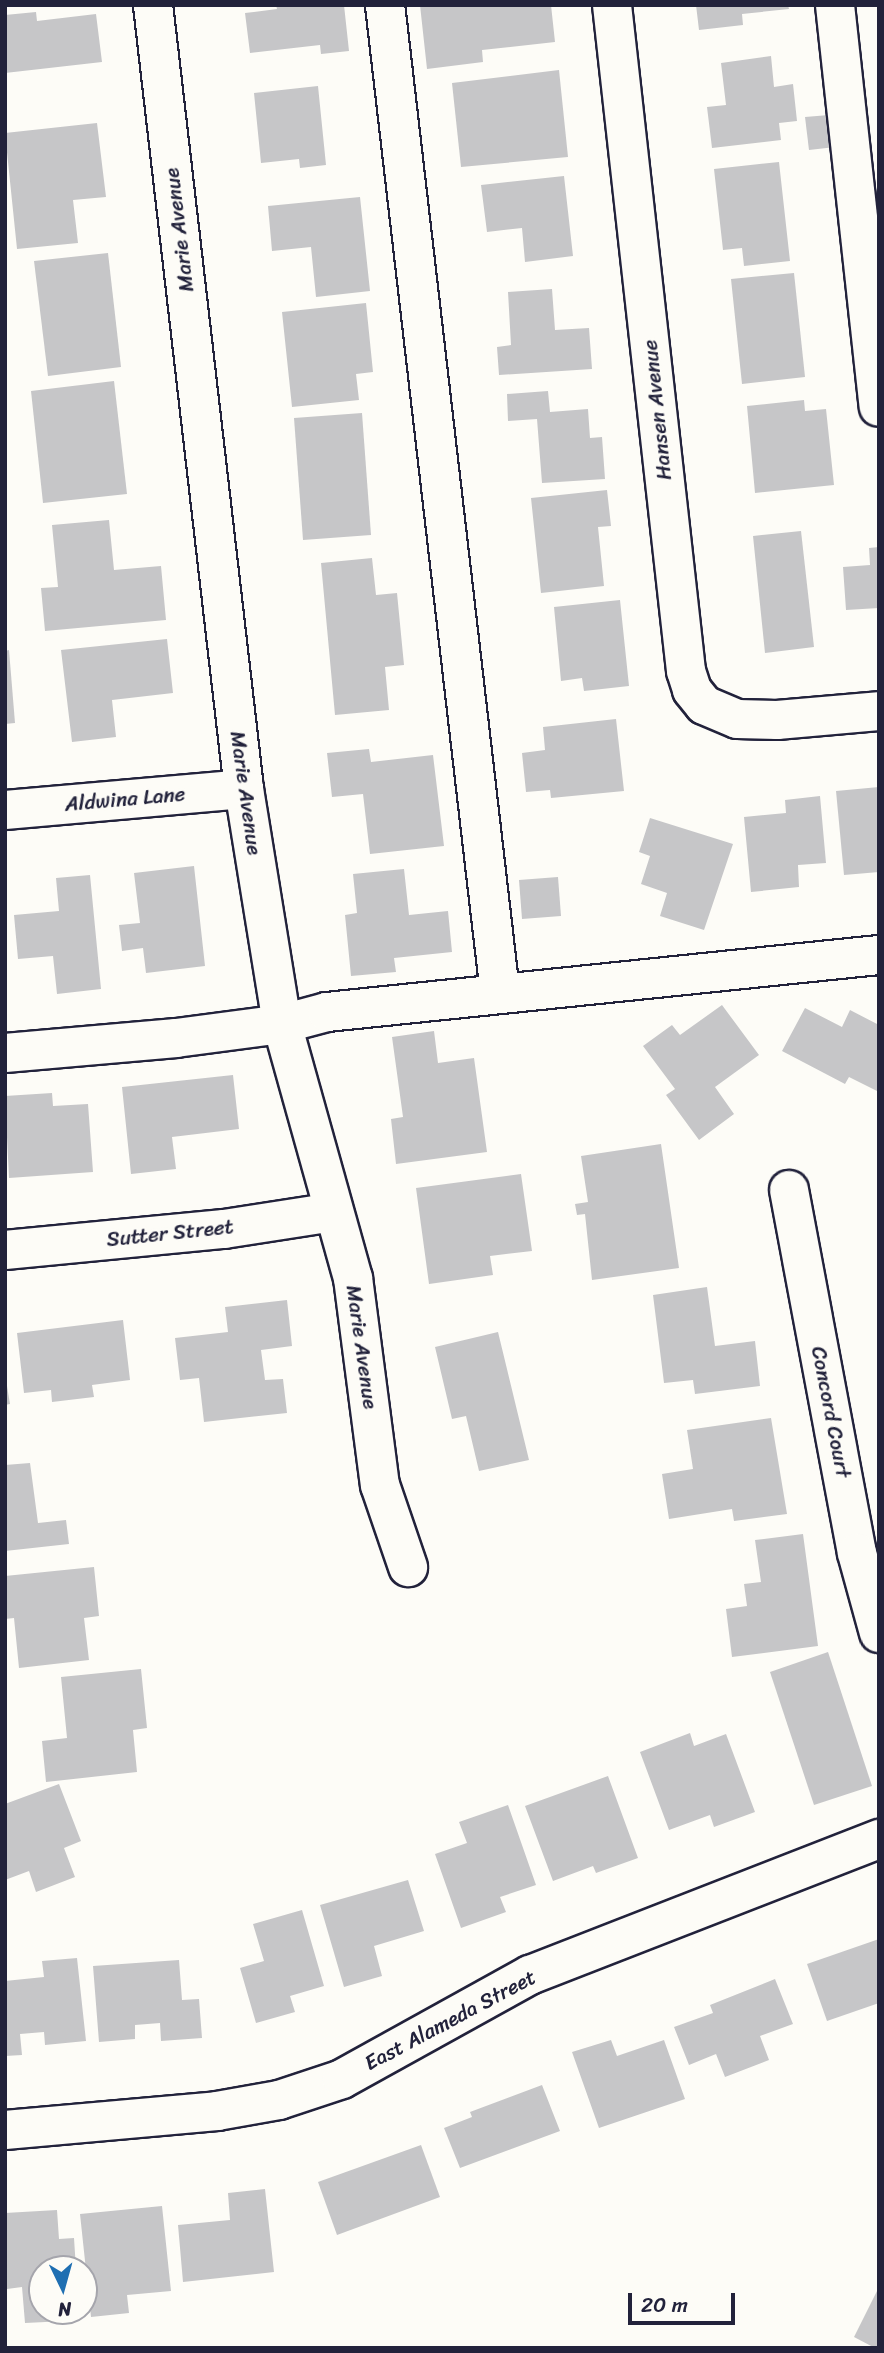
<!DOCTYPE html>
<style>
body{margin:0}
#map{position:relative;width:884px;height:2353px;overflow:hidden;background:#fdfcf7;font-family:Sriracha,sans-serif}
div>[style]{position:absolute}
.building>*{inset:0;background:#c6c6c8}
.roads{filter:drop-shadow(2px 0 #22223b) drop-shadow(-2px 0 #22223b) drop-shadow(0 2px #22223b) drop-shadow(0 -2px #22223b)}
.minor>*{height:38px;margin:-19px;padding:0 19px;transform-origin:19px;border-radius:19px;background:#fdfcf7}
span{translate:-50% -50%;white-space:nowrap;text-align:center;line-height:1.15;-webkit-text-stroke:5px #fdfcf7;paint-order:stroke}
.street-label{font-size:21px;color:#22223b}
.frame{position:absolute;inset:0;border:7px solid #22223b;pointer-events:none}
.north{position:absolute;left:28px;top:2255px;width:70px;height:70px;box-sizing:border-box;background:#fdfcf7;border:2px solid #a5a5ac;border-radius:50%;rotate:175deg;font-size:19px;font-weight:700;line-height:28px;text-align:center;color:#22223b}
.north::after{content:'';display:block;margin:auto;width:24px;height:32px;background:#1f6fb2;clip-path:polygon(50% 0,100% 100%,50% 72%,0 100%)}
.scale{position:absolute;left:628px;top:2293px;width:107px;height:32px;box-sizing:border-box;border:4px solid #22223b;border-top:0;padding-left:9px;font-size:21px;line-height:24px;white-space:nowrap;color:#22223b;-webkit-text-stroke:5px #fdfcf7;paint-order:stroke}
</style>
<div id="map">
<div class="building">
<div style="clip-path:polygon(276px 5px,344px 5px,349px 51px,321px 54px,320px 45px,250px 53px,245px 13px,277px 9px)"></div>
<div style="clip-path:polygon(420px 5px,551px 5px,555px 42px,482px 50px,483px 62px,427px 69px)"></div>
<div style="clip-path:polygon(696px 5px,788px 5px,789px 9px,742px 14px,743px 25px,699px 30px)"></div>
<div style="clip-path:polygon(36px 12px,37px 21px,96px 14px,102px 62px,5px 73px,5px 15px)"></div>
<div style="clip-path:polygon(771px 56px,774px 87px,793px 84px,797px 121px,779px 123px,781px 140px,712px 148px,707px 107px,726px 105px,721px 63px)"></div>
<div style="clip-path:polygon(559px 70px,568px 157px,461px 167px,452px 83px)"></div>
<div style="clip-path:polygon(318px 86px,326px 165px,300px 168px,299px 159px,261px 163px,254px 93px)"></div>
<div style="clip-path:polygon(841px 114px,844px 146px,809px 150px,805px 117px)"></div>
<div style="clip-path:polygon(97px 123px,106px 197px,73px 200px,78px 243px,17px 249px,5px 133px)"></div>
<div style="clip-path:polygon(779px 162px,790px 261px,744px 266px,742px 248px,723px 250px,714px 169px)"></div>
<div style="clip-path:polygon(564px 176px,573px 256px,525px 262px,522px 228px,487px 232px,481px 185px)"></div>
<div style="clip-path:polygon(360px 197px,370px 291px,316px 297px,311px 247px,272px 251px,268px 206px)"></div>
<div style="clip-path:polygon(108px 253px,121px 367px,48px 376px,34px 261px)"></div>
<div style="clip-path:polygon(794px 273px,805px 377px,742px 384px,731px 279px)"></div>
<div style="clip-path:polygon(552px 289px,555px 330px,589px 328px,592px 369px,499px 375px,497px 347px,511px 345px,508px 292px)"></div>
<div style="clip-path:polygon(366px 303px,373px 372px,356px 374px,359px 400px,292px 407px,282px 312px)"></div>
<div style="clip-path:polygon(114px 381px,127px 494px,43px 503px,31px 391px)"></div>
<div style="clip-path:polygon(548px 391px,550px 412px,588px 409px,590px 438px,602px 437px,605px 479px,542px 483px,537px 419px,508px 421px,507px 394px)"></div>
<div style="clip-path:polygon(804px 400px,805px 411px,826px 409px,834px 485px,755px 493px,747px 406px)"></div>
<div style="clip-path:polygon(362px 413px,371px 535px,303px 540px,294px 418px)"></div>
<div style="clip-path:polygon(607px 490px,611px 526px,598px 527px,604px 586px,541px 593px,531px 498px)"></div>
<div style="clip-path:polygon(109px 520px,114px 570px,161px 566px,166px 620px,45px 631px,41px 588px,58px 587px,52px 525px)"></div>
<div style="clip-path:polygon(801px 531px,814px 647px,765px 653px,753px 536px)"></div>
<div style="clip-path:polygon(879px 547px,879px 608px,846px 610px,843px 567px,870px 565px,869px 548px)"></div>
<div style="clip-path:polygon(372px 558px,376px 595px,397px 593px,404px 665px,385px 667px,389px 710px,335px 715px,321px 563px)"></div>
<div style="clip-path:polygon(620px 600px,629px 686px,584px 691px,582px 678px,561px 681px,554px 607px)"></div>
<div style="clip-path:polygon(167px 639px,173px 693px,112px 700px,116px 737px,72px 742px,61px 650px)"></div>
<div style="clip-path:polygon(9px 650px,15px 723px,5px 724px,5px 651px)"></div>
<div style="clip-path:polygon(616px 719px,624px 791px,551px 798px,550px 790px,526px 792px,522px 753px,545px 750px,543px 727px)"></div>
<div style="clip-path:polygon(369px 749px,371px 762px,433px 755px,444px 846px,370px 854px,363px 794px,332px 797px,327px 753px)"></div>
<div style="clip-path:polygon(879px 787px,879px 872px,844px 875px,836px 791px)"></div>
<div style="clip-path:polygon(820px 796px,826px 863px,798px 865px,799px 887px,751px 892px,744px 817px,786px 813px,785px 800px)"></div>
<div style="clip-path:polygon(650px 818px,733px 844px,704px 930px,660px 916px,667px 893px,641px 884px,650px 856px,639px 852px)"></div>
<div style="clip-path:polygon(194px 866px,205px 966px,146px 973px,143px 948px,122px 951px,119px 925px,140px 923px,134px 873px)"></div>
<div style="clip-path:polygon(404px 869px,409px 915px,448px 911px,452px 952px,394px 958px,396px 972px,351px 976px,345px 915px,357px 913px,353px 874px)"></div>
<div style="clip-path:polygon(90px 875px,101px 989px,57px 994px,53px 956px,18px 959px,14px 915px,59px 911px,56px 878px)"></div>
<div style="clip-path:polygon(558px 877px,561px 916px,522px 919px,519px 880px)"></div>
<div style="clip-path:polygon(722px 1005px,759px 1055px,715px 1087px,734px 1114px,699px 1140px,666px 1095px,675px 1089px,643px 1046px,672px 1025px,680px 1035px)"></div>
<div style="clip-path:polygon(805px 1008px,842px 1027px,850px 1010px,879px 1025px,879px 1092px,849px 1077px,845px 1084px,782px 1051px)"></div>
<div style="clip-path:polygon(434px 1031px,438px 1063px,474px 1058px,487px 1152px,396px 1164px,391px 1119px,403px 1117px,392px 1037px)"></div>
<div style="clip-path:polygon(233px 1075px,239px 1129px,172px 1137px,176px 1169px,131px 1174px,122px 1087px)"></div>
<div style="clip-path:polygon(52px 1093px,53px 1106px,88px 1104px,93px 1172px,9px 1178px,5px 1096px)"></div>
<div style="clip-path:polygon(661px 1144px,679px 1268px,592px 1280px,585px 1214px,577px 1215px,575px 1204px,588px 1202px,581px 1156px)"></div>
<div style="clip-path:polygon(521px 1174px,532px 1251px,490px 1256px,493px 1275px,429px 1284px,416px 1188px)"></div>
<div style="clip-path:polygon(707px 1287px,715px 1346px,755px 1341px,760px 1386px,695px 1394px,693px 1380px,664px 1383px,653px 1295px)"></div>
<div style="clip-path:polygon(287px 1300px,292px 1346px,261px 1350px,265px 1380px,283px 1379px,287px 1413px,204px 1422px,199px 1378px,180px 1380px,175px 1338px,228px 1332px,225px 1307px)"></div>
<div style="clip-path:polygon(123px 1320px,130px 1380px,92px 1385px,94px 1397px,52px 1402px,51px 1390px,24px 1393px,17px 1333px)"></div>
<div style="clip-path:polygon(498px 1332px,529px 1460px,479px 1471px,466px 1416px,452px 1419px,435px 1347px)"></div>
<div style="clip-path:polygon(5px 1374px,10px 1404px,5px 1405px)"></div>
<div style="clip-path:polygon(771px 1418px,787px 1514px,734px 1521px,732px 1509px,669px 1519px,662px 1474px,693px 1469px,687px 1430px)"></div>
<div style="clip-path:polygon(30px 1463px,38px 1523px,66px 1520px,69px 1544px,5px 1551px,5px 1465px)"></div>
<div style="clip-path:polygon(803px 1534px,818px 1646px,732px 1657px,726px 1609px,747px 1606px,744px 1584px,761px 1582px,755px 1540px)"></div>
<div style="clip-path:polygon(94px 1567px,99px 1616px,84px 1618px,89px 1660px,19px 1668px,14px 1618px,5px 1619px,5px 1576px)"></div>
<div style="clip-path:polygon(828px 1652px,872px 1786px,814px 1805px,770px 1672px)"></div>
<div style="clip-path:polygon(141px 1669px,147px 1728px,133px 1730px,137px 1772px,46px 1782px,42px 1741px,67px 1738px,61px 1677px)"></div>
<div style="clip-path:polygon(690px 1733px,694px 1746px,726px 1734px,755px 1812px,714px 1827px,710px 1815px,669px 1830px,640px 1752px)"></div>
<div style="clip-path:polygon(608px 1776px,638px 1858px,596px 1873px,593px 1866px,553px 1881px,525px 1806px)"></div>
<div style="clip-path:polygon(59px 1784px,81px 1841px,64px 1848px,75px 1877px,36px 1892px,29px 1871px,5px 1880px,5px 1804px)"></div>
<div style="clip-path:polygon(508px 1805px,536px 1885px,500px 1897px,506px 1912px,461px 1928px,435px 1854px,467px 1843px,459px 1822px)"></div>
<div style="clip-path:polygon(408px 1880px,424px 1931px,374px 1946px,382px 1976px,344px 1987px,320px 1905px)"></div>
<div style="clip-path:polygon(302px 1910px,324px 1986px,290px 1996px,295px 2012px,256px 2023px,240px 1968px,264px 1961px,253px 1924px)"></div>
<div style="clip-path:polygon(879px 1939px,879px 2003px,827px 2021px,807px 1964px)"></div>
<div style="clip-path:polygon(77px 1958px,86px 2041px,45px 2045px,44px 2032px,20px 2034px,22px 2055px,5px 2056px,5px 1981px,44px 1977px,42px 1961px)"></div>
<div style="clip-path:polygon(179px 1960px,182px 2000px,199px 1999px,202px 2038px,161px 2041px,160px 2023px,135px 2025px,135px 2039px,99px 2042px,93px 1966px)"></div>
<div style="clip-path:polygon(775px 1979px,793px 2024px,760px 2036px,769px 2060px,725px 2077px,716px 2054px,689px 2065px,674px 2027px,713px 2013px,710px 2005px)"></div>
<div style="clip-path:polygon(611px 2040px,617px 2056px,664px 2040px,685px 2099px,599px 2128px,572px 2052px)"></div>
<div style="clip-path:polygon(542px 2085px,560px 2131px,460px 2168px,444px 2128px,472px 2117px,470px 2112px)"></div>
<div style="clip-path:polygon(421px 2145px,440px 2197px,337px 2235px,318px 2182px)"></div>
<div style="clip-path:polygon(265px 2189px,274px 2272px,183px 2282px,178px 2225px,230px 2220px,228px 2193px)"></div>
<div style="clip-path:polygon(162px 2206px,171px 2291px,127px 2295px,129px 2313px,91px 2317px,80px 2214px)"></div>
<div style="clip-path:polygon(57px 2210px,59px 2239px,74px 2238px,76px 2269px,42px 2269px,42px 2311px,65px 2311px,66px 2321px,25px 2323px,22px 2287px,7px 2289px,5px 2213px)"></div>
<div style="clip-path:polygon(879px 2287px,879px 2348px,875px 2348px,854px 2337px)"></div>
</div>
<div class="roads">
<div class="minor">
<div style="left:153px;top:5px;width:789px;rotate:83.38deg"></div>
<div style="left:244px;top:789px;width:238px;rotate:80.8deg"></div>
<div style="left:282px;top:1024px;width:264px;rotate:74.4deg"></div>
<div style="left:353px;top:1278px;width:209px;rotate:82.6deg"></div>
<div style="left:380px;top:1485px;width:87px;rotate:71.1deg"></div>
<div style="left:385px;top:5px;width:995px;rotate:83.36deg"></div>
<div style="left:612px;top:5px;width:670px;rotate:83.66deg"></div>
<div style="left:686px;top:671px;width:20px;rotate:72deg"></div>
<div style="left:692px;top:690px;width:19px;rotate:51deg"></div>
<div style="left:704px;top:705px;width:36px;rotate:23deg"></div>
<div style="left:737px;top:719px;width:40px;rotate:1.4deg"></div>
<div style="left:777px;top:720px;width:102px;rotate:-5deg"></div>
<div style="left:835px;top:5px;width:404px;rotate:83.8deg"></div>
<div style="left:5px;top:810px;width:240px;rotate:-5deg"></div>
<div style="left:5px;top:1053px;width:172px;rotate:-5deg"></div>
<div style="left:176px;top:1038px;width:107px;rotate:-7.5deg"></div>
<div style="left:282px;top:1024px;width:47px;rotate:-14.9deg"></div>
<div style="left:327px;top:1012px;width:555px;rotate:-5.9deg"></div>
<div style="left:789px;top:1190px;width:369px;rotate:79.4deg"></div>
<div style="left:857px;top:1553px;width:83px;rotate:74.6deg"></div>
<div style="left:5px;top:1250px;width:220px;rotate:-5.5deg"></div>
<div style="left:224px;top:1229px;width:111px;rotate:-8.8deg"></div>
<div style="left:5px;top:2130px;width:213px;rotate:-5.1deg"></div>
<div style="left:217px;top:2111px;width:63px;rotate:-10.1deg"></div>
<div style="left:279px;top:2100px;width:66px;rotate:-18.4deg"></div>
<div style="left:342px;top:2079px;width:215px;rotate:-29deg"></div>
<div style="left:530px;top:1975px;width:375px;rotate:-21.3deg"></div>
</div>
</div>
<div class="street-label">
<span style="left:179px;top:230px;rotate:-97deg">Marie Avenue</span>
<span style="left:657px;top:410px;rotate:-96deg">Hansen Avenue</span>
<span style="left:246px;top:793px;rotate:82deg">Marie Avenue</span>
<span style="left:125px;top:799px;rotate:-5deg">Aldwina Lane</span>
<span style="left:170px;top:1233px;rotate:-6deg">Sutter Street</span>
<span style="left:362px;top:1347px;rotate:82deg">Marie Avenue</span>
<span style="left:831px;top:1412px;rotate:79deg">Concord Court</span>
<span style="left:450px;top:2020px;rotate:-28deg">East Alameda Street</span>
</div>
<div class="frame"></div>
<div class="north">N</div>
<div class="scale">20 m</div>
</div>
